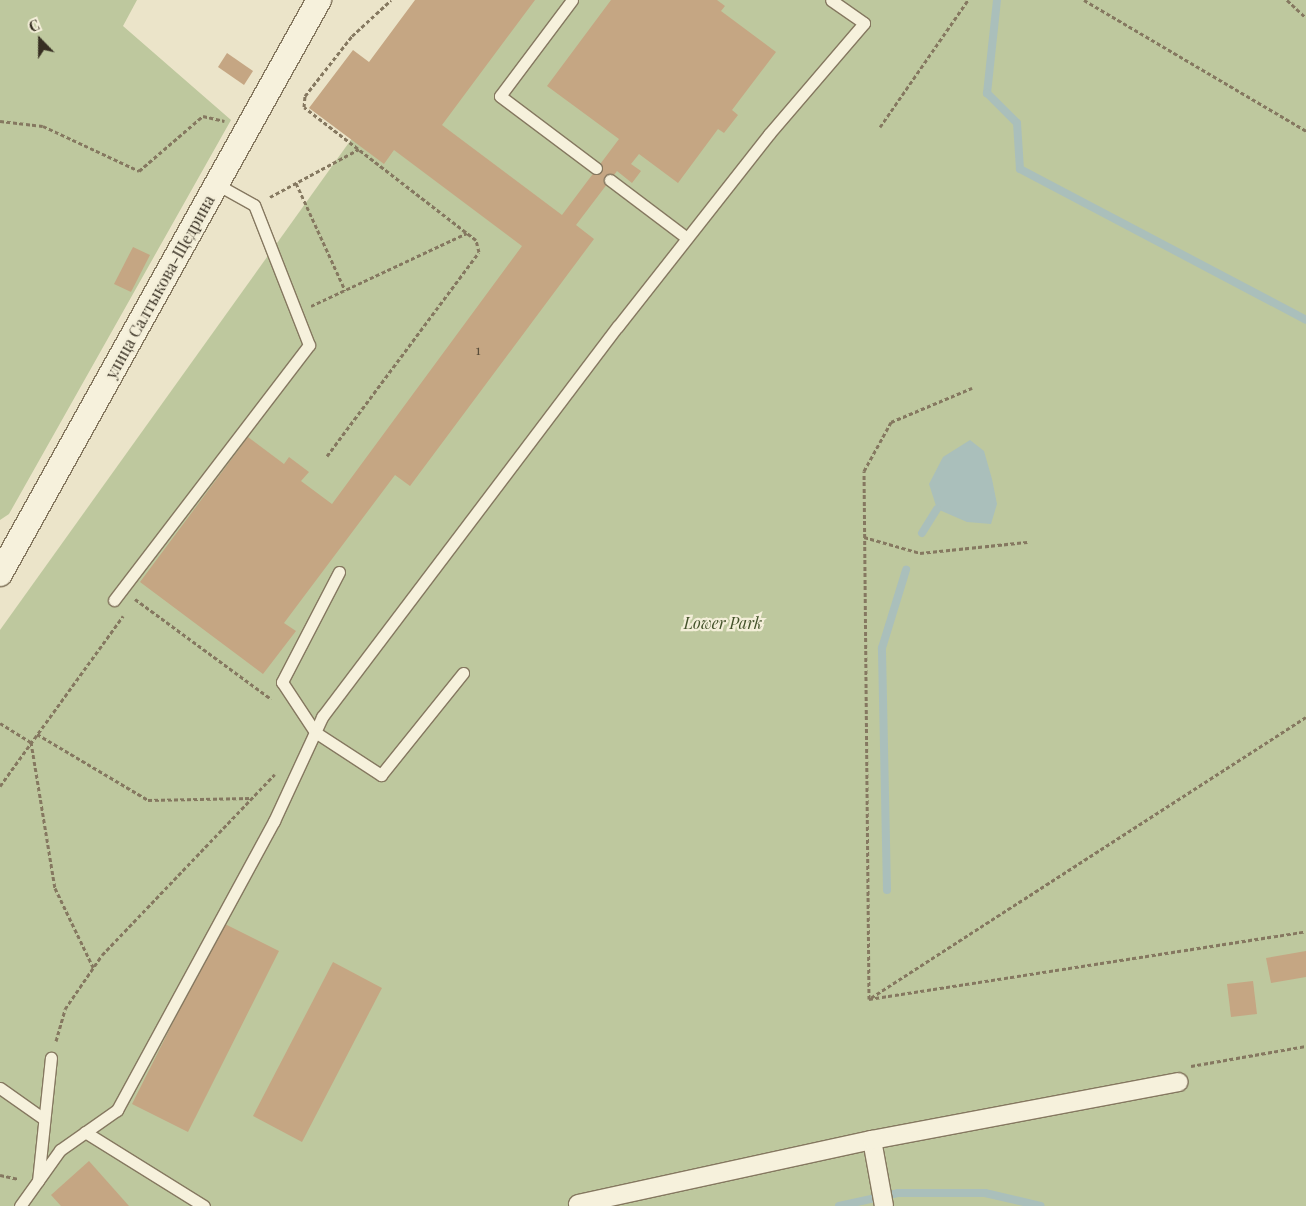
<!DOCTYPE html>
<meta charset="utf-8">
<style>
body{margin:0}
#map{position:relative;width:1306px;height:1206px;overflow:hidden;background:#ebe4c9;font-family:"Playfair Display",serif}
div>[style]{position:absolute}
.green>*{inset:0;background:#bec89e}
.water>*{inset:0;background:#aabfbb}
.stream>*{height:8px;margin:-4px;padding:0 4px;transform-origin:4px;border-radius:4px;background:#aabfbb}
.building>*{inset:0;background:#c5a683}
.path>*{height:3px;margin-top:-1.5px;transform-origin:0;background:repeating-linear-gradient(90deg,#857860 0 4px,transparent 0 6.5px)}
.roads{filter:drop-shadow(1px 0 #857860) drop-shadow(-1px 0 #857860) drop-shadow(0 1px #857860) drop-shadow(0 -1px #857860)}
.service>*{height:11px;margin:-5.5px;padding:0 5.5px;transform-origin:5.5px;border-radius:5.5px;background:#f6f1dc}
.pedestrian>*{height:18px;margin:-9px;padding:0 9px;transform-origin:9px;border-radius:9px;background:#f6f1dc}
.minor>*{height:24px;margin:-12px;padding:0 12px;transform-origin:12px;border-radius:12px;background:#f6f1dc}
span{translate:-50% -50%;white-space:nowrap;text-align:center;line-height:1.15;-webkit-text-stroke:4.5px #f3eed8;paint-order:stroke}
.number-label{font-size:14px;color:#5a4d3a}
.number-label span{-webkit-text-stroke-width:0}
.street-label{font-size:16px;color:#372f22}
.park-label{font-size:16px;color:#43522a;font-style:italic}
.north{position:absolute;left:15px;top:15px;width:50px;height:50px;-webkit-text-stroke:4px #f3eed8;paint-order:stroke;rotate:338deg;font-size:14px;font-weight:700;line-height:20px;text-align:center;color:#372f22}
.north::after{content:'';display:block;margin:auto;width:18px;height:22px;background:#372f22;clip-path:polygon(50% 0,100% 100%,50% 72%,0 100%)}
</style>
<div id="map">
<div class="green">
<div style="clip-path:polygon(0 0,137px 0,123px 26px,231px 120px,9px 514px,0 520px)"></div>
<div style="clip-path:polygon(451px 0,1306px 0,1306px 1206px,0 1206px,0 630px)"></div>
</div>
<div class="water">
<div style="clip-path:polygon(970px 440px,984px 451px,992px 479px,997px 504px,991px 524px,967px 522px,937px 509px,929px 484px,943px 457px)"></div>
</div>
<div class="stream">
<div style="left:997px;top:0;width:94px;rotate:96.1deg"></div>
<div style="left:987px;top:93px;width:42px;rotate:45deg"></div>
<div style="left:1017px;top:123px;width:46px;rotate:86.3deg"></div>
<div style="left:1020px;top:169px;width:323px;rotate:27.8deg"></div>
<div style="left:922px;top:533px;width:28px;rotate:-58deg"></div>
<div style="left:887px;top:890px;width:242px;rotate:-91.2deg"></div>
<div style="left:882px;top:648px;width:82px;rotate:-72.9deg"></div>
<div style="left:839px;top:1206px;width:60px;rotate:-12.4deg"></div>
<div style="left:898px;top:1193px;width:87px"></div>
<div style="left:985px;top:1193px;width:57px;rotate:13.1deg"></div>
</div>
<div class="building">
<div style="clip-path:polygon(415px 0,535px 0,442px 125px,562px 215px,619px 139px,547px 86px,611px 0,717px 0,725px 6px,721px 11px,776px 52px,732px 110px,738px 115px,724px 133px,718px 129px,678px 183px,639px 154px,631px 164px,641px 171px,632px 183px,617px 171px,576px 225px,594px 239px,410px 486px,395px 475px,284px 623px,296px 631px,263px 674px,140px 582px,248px 437px,284px 464px,289px 457px,309px 472px,301px 481px,332px 504px,522px 246px,394px 150px,384px 164px,309px 108px,353px 50px,369px 62px)"></div>
<div style="clip-path:polygon(227px 53px,253px 71px,244px 85px,218px 67px)"></div>
<div style="clip-path:polygon(133px 247px,150px 255px,131px 292px,114px 284px)"></div>
<div style="clip-path:polygon(223px 923px,279px 951px,188px 1132px,132px 1104px)"></div>
<div style="clip-path:polygon(1306px 951px,1306px 977px,1271px 983px,1266px 958px)"></div>
<div style="clip-path:polygon(333px 962px,382px 988px,302px 1142px,253px 1116px)"></div>
<div style="clip-path:polygon(1253px 981px,1257px 1014px,1231px 1017px,1227px 984px)"></div>
<div style="clip-path:polygon(89px 1161px,129px 1206px,61px 1206px,51px 1195px)"></div>
</div>
<div class="path">
<div style="left:1084px;top:0;width:258px;rotate:30.5deg"></div>
<div style="left:1287px;top:0;width:26px;rotate:43deg"></div>
<div style="left:0;top:121px;width:43px;rotate:6.6deg"></div>
<div style="left:43px;top:126px;width:106px;rotate:25.1deg"></div>
<div style="left:139px;top:171px;width:84px;rotate:-40.7deg"></div>
<div style="left:203px;top:116px;width:22px;rotate:13deg"></div>
<div style="left:880px;top:127px;width:155px;rotate:-55.3deg"></div>
<div style="left:296px;top:183px;width:118px;rotate:65.4deg"></div>
<div style="left:270px;top:197px;width:101px;rotate:-28.3deg"></div>
<div style="left:311px;top:306px;width:172px;rotate:-25.1deg"></div>
<div style="left:327px;top:456px;width:254px;rotate:-53.3deg"></div>
<div style="left:479px;top:252px;width:12px;rotate:-104deg"></div>
<div style="left:476px;top:240px;width:217px;rotate:-142.3deg"></div>
<div style="left:304px;top:107px;width:11px;rotate:-85deg"></div>
<div style="left:305px;top:96px;width:76px;rotate:-51.9deg"></div>
<div style="left:352px;top:36px;width:53px;rotate:-42.7deg"></div>
<div style="left:864px;top:537px;width:58px;rotate:15.9deg"></div>
<div style="left:920px;top:553px;width:108px;rotate:-5.9deg"></div>
<div style="left:135px;top:599px;width:169px;rotate:36.3deg"></div>
<div style="left:1306px;top:717px;width:520px;rotate:147.17deg"></div>
<div style="left:869px;top:999px;width:442px;rotate:-8.8deg"></div>
<div style="left:0;top:723px;width:36px;rotate:32deg"></div>
<div style="left:31px;top:742px;width:148px;rotate:80.7deg"></div>
<div style="left:55px;top:888px;width:88px;rotate:64.3deg"></div>
<div style="left:37px;top:734px;width:129px;rotate:30.7deg"></div>
<div style="left:148px;top:800px;width:103px;rotate:-1.1deg"></div>
<div style="left:0;top:786px;width:210px;rotate:-54.1deg"></div>
<div style="left:869px;top:999px;width:528px;rotate:-90.54deg"></div>
<div style="left:864px;top:471px;width:56px;rotate:-61.1deg"></div>
<div style="left:891px;top:422px;width:88px;rotate:-22.8deg"></div>
<div style="left:56px;top:1041px;width:33px;rotate:-74deg"></div>
<div style="left:65px;top:1009px;width:65px;rotate:-55.6deg"></div>
<div style="left:102px;top:955px;width:250px;rotate:-46.3deg"></div>
<div style="left:1191px;top:1066px;width:117px;rotate:-9.9deg"></div>
<div style="left:0;top:1175px;width:19px;rotate:12deg"></div>
</div>
<div class="roads">
<div class="service">
<div style="left:572px;top:0;width:120px;rotate:126.9deg"></div>
<div style="left:500px;top:96px;width:120px;rotate:36.9deg"></div>
<div style="left:610px;top:180px;width:96px;rotate:37deg"></div>
<div style="left:339px;top:572px;width:124px;rotate:117.4deg"></div>
<div style="left:282px;top:682px;width:60px;rotate:56.6deg"></div>
<div style="left:315px;top:732px;width:79px;rotate:33.1deg"></div>
<div style="left:381px;top:775px;width:131px;rotate:-51.2deg"></div>
<div style="left:114px;top:600px;width:321px;rotate:-52.6deg"></div>
<div style="left:309px;top:345px;width:150px;rotate:-111.4deg"></div>
<div style="left:254px;top:205px;width:41px;rotate:-150.9deg"></div>
<div style="left:0;top:1088px;width:54px;rotate:35.2deg"></div>
<div style="left:85px;top:1132px;width:140px;rotate:31.9deg"></div>
<div style="left:38px;top:1181px;width:124px;rotate:-84deg"></div>
<div style="left:20px;top:1206px;width:69px;rotate:-54.5deg"></div>
<div style="left:60px;top:1150px;width:70px;rotate:-35.1deg"></div>
<div style="left:117px;top:1110px;width:329px;rotate:-61.5deg"></div>
<div style="left:274px;top:821px;width:115px;rotate:-65.2deg"></div>
<div style="left:322px;top:717px;width:490px;rotate:-52.9deg"></div>
<div style="left:618px;top:326px;width:244px;rotate:-51.8deg"></div>
<div style="left:769px;top:134px;width:146px;rotate:-49.4deg"></div>
<div style="left:864px;top:23px;width:40px;rotate:-145.1deg"></div>
</div>
<div class="pedestrian">
<div style="left:872px;top:1140px;width:67px;rotate:79.7deg"></div>
<div style="left:578px;top:1204px;width:301px;rotate:-12.3deg"></div>
<div style="left:872px;top:1140px;width:312px;rotate:-10.7deg"></div>
</div>
<div class="minor">
<div style="left:0;top:574px;width:657px;rotate:-60.94deg"></div>
</div>
</div>
<div class="number-label">
<span style="left:478px;top:350px">1</span>
</div>
<div class="street-label">
<span style="left:160px;top:287px;rotate:-61deg">улица Салтыкова-Щедрина</span>
</div>
<div class="park-label">
<span style="left:723px;top:623px">Lower Park</span>
</div>
<div class="north">С</div>
</div>
